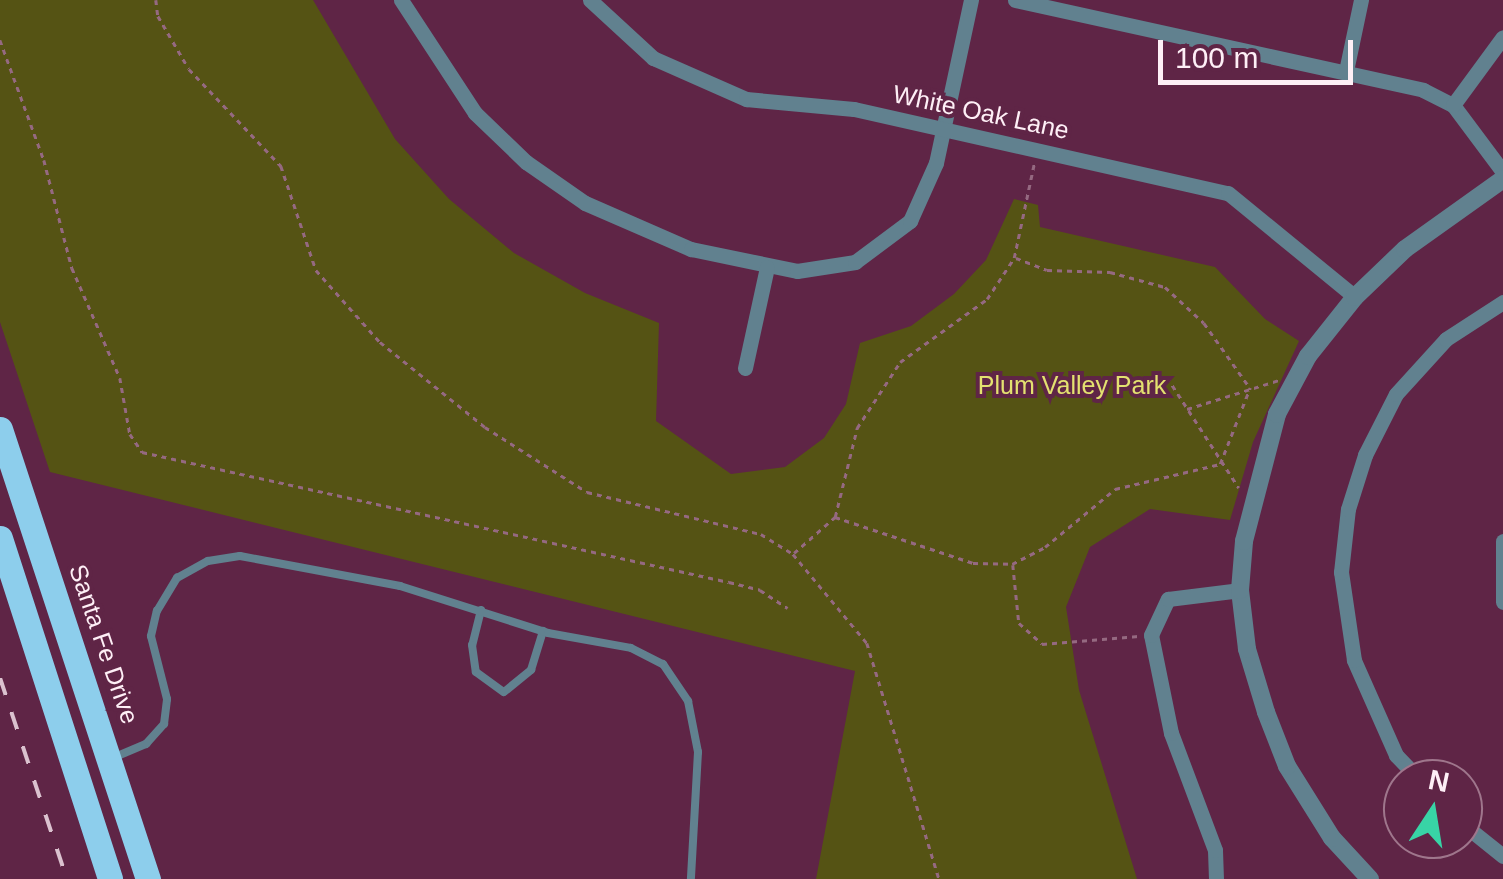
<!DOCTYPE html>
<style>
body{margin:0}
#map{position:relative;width:1503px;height:879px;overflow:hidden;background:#5f2546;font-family:Helvetica,sans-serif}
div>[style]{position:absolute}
.green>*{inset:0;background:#555314}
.path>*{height:2.5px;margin-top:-1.25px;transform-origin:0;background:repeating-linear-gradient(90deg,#956981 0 5px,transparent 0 10px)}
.service>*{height:8px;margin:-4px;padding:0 4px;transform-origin:4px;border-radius:4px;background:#61818f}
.minor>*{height:15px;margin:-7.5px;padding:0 7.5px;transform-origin:7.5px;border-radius:7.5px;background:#61818f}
.tertiary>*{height:18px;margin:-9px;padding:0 9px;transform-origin:9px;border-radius:9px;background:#61818f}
.trunk>*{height:25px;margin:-12.5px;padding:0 12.5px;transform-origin:12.5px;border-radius:12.5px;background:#8dceec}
.rail>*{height:4px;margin-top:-2px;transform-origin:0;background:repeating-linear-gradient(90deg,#dbc2cf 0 18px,transparent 0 36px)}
span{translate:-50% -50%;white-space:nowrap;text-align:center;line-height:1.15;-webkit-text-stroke:8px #5f2546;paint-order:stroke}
.street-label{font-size:25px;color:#feeff6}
.park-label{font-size:25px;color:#e3e170}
.north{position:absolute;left:1383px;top:759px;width:100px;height:100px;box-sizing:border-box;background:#5f2546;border:2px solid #9f768c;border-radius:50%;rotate:12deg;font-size:28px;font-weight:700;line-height:40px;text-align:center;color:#feeff6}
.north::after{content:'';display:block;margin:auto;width:35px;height:45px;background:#38d4a6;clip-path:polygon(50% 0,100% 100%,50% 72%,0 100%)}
.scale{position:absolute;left:1158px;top:40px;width:195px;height:45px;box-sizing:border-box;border:5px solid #feeff6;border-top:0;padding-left:12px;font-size:30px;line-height:35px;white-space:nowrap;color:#feeff6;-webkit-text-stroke:8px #5f2546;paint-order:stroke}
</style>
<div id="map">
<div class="green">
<div style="clip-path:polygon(0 0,313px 0,395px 139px,449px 199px,514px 253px,585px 293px,659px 323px,656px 421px,731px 474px,785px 467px,824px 438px,846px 404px,860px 343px,911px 326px,954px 294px,986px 260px,1014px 199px,1038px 205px,1040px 227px,1215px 267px,1265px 319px,1299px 341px,1253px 442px,1230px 520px,1150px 509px,1090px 547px,1066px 607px,1079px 690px,1137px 879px,816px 879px,855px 671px,50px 472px,0 322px)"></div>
</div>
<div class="path">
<div style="left:156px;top:0;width:16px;rotate:83deg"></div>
<div style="left:158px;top:16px;width:61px;rotate:59.7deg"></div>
<div style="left:189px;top:69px;width:134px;rotate:46.5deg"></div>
<div style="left:281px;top:166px;width:110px;rotate:71.4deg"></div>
<div style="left:316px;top:270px;width:96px;rotate:48.4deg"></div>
<div style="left:380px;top:342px;width:135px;rotate:39deg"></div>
<div style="left:485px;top:427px;width:121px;rotate:32.5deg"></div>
<div style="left:587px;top:492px;width:179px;rotate:13.6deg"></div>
<div style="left:761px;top:534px;width:38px;rotate:32deg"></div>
<div style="left:793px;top:554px;width:116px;rotate:50.3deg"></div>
<div style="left:867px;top:643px;width:247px;rotate:73deg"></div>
<div style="left:0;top:40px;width:128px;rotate:69.9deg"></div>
<div style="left:44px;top:160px;width:112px;rotate:75.5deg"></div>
<div style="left:72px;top:268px;width:120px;rotate:66.4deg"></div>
<div style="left:120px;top:378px;width:57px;rotate:79.9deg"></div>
<div style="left:130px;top:434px;width:22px;rotate:56deg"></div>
<div style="left:142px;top:452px;width:601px;rotate:12.49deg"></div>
<div style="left:729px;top:582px;width:32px;rotate:14deg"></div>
<div style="left:760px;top:590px;width:33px;rotate:33deg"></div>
<div style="left:1016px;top:258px;width:33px;rotate:21deg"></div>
<div style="left:1047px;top:270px;width:63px;rotate:1.8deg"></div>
<div style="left:1110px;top:272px;width:57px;rotate:15.3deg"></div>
<div style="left:1165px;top:287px;width:53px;rotate:42.7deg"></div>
<div style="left:1204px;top:323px;width:80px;rotate:54.7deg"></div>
<div style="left:1167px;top:377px;width:132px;rotate:57deg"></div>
<div style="left:1187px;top:409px;width:96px;rotate:-17.5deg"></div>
<div style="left:835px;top:517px;width:145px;rotate:18.4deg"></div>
<div style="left:973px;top:563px;width:39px;rotate:1deg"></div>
<div style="left:1012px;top:564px;width:37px;rotate:-27deg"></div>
<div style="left:1045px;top:547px;width:91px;rotate:-39.6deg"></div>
<div style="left:1115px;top:489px;width:108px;rotate:-13.4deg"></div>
<div style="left:1220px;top:464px;width:82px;rotate:-68.5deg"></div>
<div style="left:794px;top:553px;width:55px;rotate:-41.3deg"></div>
<div style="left:835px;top:517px;width:92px;rotate:-76.1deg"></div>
<div style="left:857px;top:428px;width:79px;rotate:-56.9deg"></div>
<div style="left:900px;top:362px;width:107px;rotate:-35.9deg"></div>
<div style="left:987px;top:299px;width:49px;rotate:-56.6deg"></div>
<div style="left:1014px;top:258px;width:96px;rotate:-78deg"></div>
<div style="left:1013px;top:565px;width:58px;rotate:84.1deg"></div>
<div style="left:1019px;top:623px;width:31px;rotate:42deg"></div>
<div style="left:1042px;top:644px;width:97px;rotate:-4.7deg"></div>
</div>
<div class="service">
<div style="left:481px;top:610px;width:36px;rotate:104deg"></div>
<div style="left:472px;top:645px;width:27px;rotate:82deg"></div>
<div style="left:476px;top:672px;width:34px;rotate:36deg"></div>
<div style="left:504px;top:692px;width:35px;rotate:-39deg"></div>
<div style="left:531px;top:670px;width:41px;rotate:-72.9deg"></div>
<div style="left:115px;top:757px;width:34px;rotate:-23deg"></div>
<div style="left:146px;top:744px;width:27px;rotate:-48deg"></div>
<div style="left:164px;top:724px;width:25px;rotate:-83deg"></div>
<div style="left:167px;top:699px;width:65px;rotate:-104.3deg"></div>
<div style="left:151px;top:636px;width:26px;rotate:-77deg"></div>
<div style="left:157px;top:611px;width:39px;rotate:-59deg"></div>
<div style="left:177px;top:578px;width:35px;rotate:-29deg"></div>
<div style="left:208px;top:561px;width:32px;rotate:-9deg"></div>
<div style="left:240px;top:556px;width:163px;rotate:10.6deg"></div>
<div style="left:400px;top:586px;width:155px;rotate:17.6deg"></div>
<div style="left:548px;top:633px;width:84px;rotate:10.2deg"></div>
<div style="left:631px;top:648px;width:36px;rotate:27deg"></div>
<div style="left:663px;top:664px;width:45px;rotate:56deg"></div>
<div style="left:688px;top:701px;width:52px;rotate:78.9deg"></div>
<div style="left:698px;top:752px;width:127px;rotate:93.2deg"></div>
</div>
<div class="minor">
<div style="left:401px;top:0;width:135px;rotate:56.8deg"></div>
<div style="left:475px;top:113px;width:71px;rotate:43.9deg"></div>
<div style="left:526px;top:162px;width:72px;rotate:34.8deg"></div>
<div style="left:585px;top:203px;width:116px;rotate:23.5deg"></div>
<div style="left:691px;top:249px;width:108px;rotate:11.7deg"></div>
<div style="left:797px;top:271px;width:59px;rotate:-8.8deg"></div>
<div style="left:855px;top:262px;width:69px;rotate:-36.7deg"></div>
<div style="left:910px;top:221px;width:64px;rotate:-65.9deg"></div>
<div style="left:936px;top:163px;width:167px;rotate:-77.9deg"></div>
<div style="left:590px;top:0;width:86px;rotate:42.6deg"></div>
<div style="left:653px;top:58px;width:102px;rotate:23.8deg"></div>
<div style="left:746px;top:99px;width:108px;rotate:5.3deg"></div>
<div style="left:854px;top:109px;width:383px;rotate:12.7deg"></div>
<div style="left:1228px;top:193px;width:164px;rotate:39.3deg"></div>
<div style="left:1015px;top:0;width:418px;rotate:12.4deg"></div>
<div style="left:1423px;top:90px;width:34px;rotate:27deg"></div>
<div style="left:1453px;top:105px;width:84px;rotate:53.3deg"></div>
<div style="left:1346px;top:71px;width:73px;rotate:-78.1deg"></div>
<div style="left:1453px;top:105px;width:84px;rotate:-53.7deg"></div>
<div style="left:745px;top:368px;width:103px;rotate:-77.7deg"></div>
<div style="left:1503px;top:541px;width:61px;rotate:90deg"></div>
<div style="left:1419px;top:779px;width:33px;rotate:-134deg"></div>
<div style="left:1396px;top:755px;width:104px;rotate:-113.9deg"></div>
<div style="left:1354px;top:660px;width:89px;rotate:-98.4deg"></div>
<div style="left:1341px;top:572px;width:63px;rotate:-83.7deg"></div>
<div style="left:1348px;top:509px;width:57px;rotate:-72.5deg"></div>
<div style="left:1365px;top:455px;width:68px;rotate:-63.1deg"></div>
<div style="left:1396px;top:394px;width:74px;rotate:-47.7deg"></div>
<div style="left:1446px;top:339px;width:68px;rotate:-33deg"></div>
<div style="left:1463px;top:824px;width:51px;rotate:38.7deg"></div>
<div style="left:1216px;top:879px;width:29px;rotate:-92deg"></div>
<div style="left:1215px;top:850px;width:125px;rotate:-110.6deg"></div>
<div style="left:1171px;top:733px;width:100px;rotate:-101.5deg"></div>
<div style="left:1151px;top:635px;width:40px;rotate:-65deg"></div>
<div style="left:1168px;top:599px;width:73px;rotate:-7.1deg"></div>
</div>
<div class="tertiary">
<div style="left:1370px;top:879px;width:56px;rotate:-132.8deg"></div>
<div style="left:1332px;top:838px;width:85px;rotate:-122deg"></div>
<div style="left:1287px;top:766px;width:58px;rotate:-111.3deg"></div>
<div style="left:1266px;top:712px;width:66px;rotate:-106.8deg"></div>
<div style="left:1247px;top:649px;width:59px;rotate:-96.8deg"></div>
<div style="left:1240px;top:590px;width:49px;rotate:-85.3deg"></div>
<div style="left:1244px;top:541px;width:131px;rotate:-75.4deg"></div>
<div style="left:1277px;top:414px;width:66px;rotate:-61.9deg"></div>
<div style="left:1308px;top:356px;width:75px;rotate:-51.5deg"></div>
<div style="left:1355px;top:297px;width:69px;rotate:-43.8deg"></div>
<div style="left:1405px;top:249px;width:120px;rotate:-35.5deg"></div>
</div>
<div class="trunk">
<div style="left:0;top:429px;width:474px;rotate:71.8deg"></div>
<div style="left:0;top:538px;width:358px;rotate:72.1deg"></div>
</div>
<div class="rail">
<div style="left:0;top:678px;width:212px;rotate:71.6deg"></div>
</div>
<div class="street-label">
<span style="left:981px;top:112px;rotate:12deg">White Oak Lane</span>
<span style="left:104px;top:644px;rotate:71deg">Santa Fe Drive</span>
</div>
<div class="park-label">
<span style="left:1072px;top:385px">Plum Valley Park</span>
</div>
<div class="north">N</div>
<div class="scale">100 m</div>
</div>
